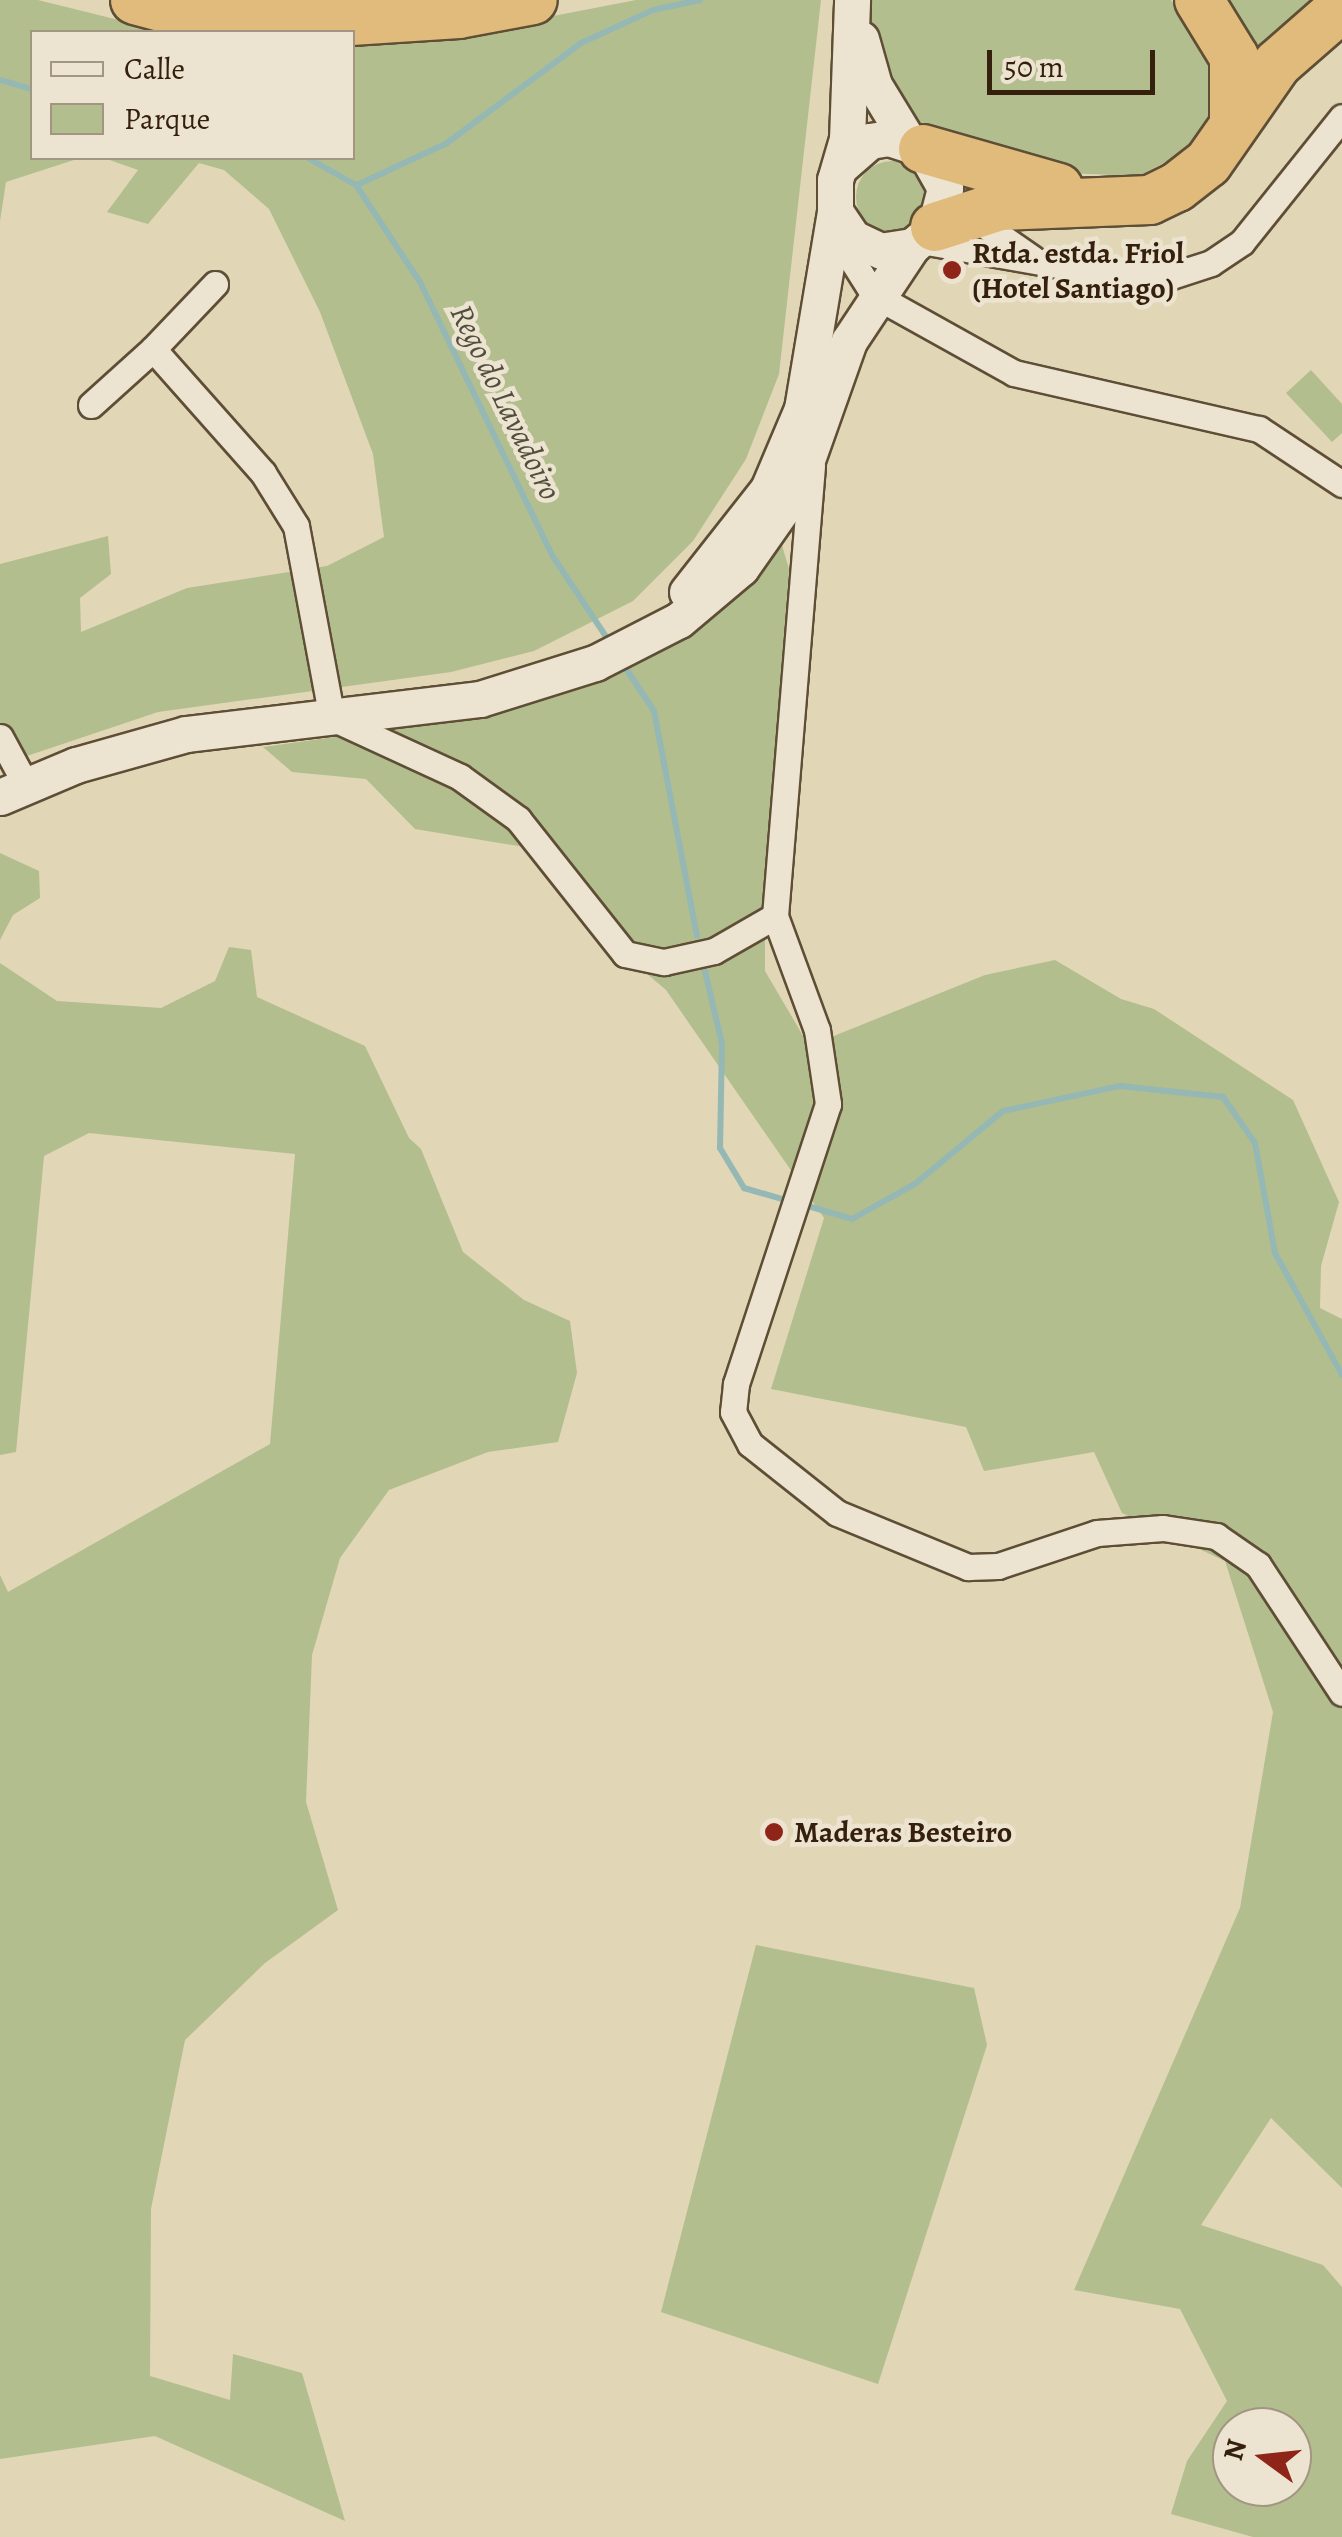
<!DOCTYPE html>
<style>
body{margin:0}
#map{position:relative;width:1342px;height:2537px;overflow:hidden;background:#e1d6b6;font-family:Alegreya,serif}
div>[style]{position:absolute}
.green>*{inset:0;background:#b2be8e}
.round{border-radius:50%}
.stream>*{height:6px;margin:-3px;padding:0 3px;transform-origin:3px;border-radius:3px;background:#95b8b4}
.roads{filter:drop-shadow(2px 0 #5f4e36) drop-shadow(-2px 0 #5f4e36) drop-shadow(0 2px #5f4e36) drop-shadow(0 -2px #5f4e36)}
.street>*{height:25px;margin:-12.5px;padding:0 12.5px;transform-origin:12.5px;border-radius:12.5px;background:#ece4d0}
.secondary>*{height:35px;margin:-17.5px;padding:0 17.5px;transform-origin:17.5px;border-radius:17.5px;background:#ece4d0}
.highway>*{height:48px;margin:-24px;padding:0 24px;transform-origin:24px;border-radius:24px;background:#e0bb7b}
.dots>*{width:28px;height:28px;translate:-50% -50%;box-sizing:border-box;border:5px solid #ece4d0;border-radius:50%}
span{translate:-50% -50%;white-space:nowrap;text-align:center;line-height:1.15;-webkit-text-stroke:9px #ece4d0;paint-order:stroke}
.poi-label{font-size:30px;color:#34200c;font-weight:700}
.left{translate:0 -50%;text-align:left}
.water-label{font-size:32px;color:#514e3e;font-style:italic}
.legend{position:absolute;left:30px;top:30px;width:325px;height:130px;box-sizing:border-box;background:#ece4d0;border:2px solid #a29682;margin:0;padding:12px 18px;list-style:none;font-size:30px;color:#34200c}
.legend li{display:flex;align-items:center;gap:20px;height:50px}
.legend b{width:50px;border:2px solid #a29682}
.north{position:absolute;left:1212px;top:2407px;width:100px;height:100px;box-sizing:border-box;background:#ece4d0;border:2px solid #a29682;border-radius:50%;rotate:285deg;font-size:28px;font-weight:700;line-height:40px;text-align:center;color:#34200c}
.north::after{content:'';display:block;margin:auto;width:35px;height:45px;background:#8f2418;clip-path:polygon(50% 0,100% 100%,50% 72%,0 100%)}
.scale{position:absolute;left:987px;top:50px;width:168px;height:45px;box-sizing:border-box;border:5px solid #34200c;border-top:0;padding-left:12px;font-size:30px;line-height:35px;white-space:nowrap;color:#34200c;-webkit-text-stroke:8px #ece4d0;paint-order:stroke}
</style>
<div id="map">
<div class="green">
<div style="clip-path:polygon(0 0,38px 0,167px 32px,32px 32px,32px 158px,80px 158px,6px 182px,0 221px)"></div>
<div style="clip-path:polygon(636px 0,821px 0,779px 374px,746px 459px,693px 541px,633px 601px,534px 651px,451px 672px,158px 712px,12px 761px,0 745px,0 564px,108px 536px,111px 574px,80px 598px,81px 632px,187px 588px,327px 566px,384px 537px,373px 454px,320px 312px,269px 209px,224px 170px,199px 163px,148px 224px,107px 212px,138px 170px,104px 158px,352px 158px,353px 44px,449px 36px)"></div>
<div style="clip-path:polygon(869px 0,1171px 0,1203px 43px,1213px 82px,1209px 115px,1188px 150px,1139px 176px,1065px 173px,933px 135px,908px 117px,869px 34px)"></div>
<div style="clip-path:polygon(1221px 0,1327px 0,1263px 62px)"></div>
<div class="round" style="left:856px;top:161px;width:72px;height:72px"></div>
<div style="clip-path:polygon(1311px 370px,1342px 404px,1342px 433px,1332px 442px,1286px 393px)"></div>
<div style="clip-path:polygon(evenodd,773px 515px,789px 569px,765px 880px,765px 971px,809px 1046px,985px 975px,1055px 960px,1121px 999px,1154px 1009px,1293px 1100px,1339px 1202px,1321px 1266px,1320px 1308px,1342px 1319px,1342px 2188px,1271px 2118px,1201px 2225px,1323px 2265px,1342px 2287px,1342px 2537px,1253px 2537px,1171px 2514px,1187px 2461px,1227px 2401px,1180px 2309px,1074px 2290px,1240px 1908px,1273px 1712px,1225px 1561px,1122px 1513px,1094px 1452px,984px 1471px,966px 1427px,771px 1389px,824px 1218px,666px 990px,585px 921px,536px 849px,415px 829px,366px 779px,292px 772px,263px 747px,485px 716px,589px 683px,773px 515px,1232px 2427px,1292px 2427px,1292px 2487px,1232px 2487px,1232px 2427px)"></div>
<div style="clip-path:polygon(0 853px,39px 871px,40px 898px,13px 915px,0 940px)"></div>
<div style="clip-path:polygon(229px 947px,251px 950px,257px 997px,365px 1046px,409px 1138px,421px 1149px,463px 1252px,524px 1300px,570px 1321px,577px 1373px,558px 1442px,488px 1452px,389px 1490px,340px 1558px,312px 1655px,306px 1802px,338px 1910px,265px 1963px,185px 2040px,151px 2209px,150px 2376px,230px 2400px,233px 2354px,302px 2373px,345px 2521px,155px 2436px,0 2459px,0 1575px,8px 1592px,270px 1444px,295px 1154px,89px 1133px,44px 1156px,16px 1452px,0 1455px,0 963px,57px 1001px,161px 1008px,215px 981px)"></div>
<div style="clip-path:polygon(756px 1945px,974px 1988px,987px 2045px,878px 2384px,661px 2312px)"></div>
</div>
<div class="stream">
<div style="left:0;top:80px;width:33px;rotate:16deg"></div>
<div style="left:308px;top:158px;width:55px;rotate:29.4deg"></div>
<div style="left:356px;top:185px;width:116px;rotate:56.6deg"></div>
<div style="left:420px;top:282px;width:303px;rotate:64.2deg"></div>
<div style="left:552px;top:555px;width:103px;rotate:56.5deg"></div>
<div style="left:357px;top:185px;width:99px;rotate:-25deg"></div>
<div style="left:447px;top:143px;width:167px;rotate:-36.7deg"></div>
<div style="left:581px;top:43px;width:79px;rotate:-24.6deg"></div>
<div style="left:653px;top:10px;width:48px;rotate:-12deg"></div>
<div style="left:623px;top:664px;width:56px;rotate:56.6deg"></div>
<div style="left:654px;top:711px;width:229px;rotate:79.2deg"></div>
<div style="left:705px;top:971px;width:75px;rotate:76.9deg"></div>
<div style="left:722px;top:1044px;width:104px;rotate:91.1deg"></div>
<div style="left:720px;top:1148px;width:47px;rotate:59deg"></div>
<div style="left:744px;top:1188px;width:47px;rotate:16.1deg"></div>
<div style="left:801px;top:1204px;width:53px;rotate:16.4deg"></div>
<div style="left:852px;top:1219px;width:72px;rotate:-29.1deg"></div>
<div style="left:915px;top:1184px;width:114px;rotate:-39.7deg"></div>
<div style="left:1003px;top:1111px;width:120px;rotate:-12.1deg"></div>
<div style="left:1120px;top:1086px;width:104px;rotate:6.1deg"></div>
<div style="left:1223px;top:1097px;width:56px;rotate:55.2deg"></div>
<div style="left:1255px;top:1143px;width:112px;rotate:79.7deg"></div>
<div style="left:1275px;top:1253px;width:139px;rotate:61.2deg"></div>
</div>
<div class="roads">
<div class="street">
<div style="left:967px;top:213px;width:79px;rotate:34.7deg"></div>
<div style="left:842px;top:226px;width:23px;rotate:83deg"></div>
<div style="left:845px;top:249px;width:54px;rotate:57.8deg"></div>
<div style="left:874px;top:295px;width:160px;rotate:29.1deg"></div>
<div style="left:1014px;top:373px;width:251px;rotate:12.9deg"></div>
<div style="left:1259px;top:429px;width:100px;rotate:33.5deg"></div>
<div style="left:921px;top:241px;width:212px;rotate:10deg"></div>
<div style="left:1130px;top:278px;width:41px;rotate:-2.8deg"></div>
<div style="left:1171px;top:276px;width:42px;rotate:-18deg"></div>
<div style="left:1211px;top:263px;width:37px;rotate:-34deg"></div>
<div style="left:1242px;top:242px;width:160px;rotate:-51.3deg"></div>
<div style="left:215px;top:284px;width:90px;rotate:133.6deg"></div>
<div style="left:153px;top:349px;width:166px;rotate:48.4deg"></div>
<div style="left:263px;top:473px;width:62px;rotate:58.1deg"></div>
<div style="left:296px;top:526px;width:195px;rotate:79.4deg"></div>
<div style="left:332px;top:718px;width:141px;rotate:24.7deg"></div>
<div style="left:460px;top:777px;width:72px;rotate:35.9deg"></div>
<div style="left:518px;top:819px;width:172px;rotate:51.6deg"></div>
<div style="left:625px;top:954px;width:40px;rotate:12deg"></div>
<div style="left:664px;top:962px;width:51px;rotate:-12.4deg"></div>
<div style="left:714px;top:951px;width:70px;rotate:-29.8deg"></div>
<div style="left:91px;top:405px;width:84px;rotate:-42.1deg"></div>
<div style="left:812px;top:466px;width:452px;rotate:94.7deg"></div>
<div style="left:775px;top:916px;width:121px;rotate:69.8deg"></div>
<div style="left:817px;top:1030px;width:75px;rotate:81.5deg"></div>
<div style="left:828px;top:1104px;width:295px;rotate:108.2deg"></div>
<div style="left:736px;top:1384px;width:28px;rotate:96deg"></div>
<div style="left:733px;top:1412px;width:36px;rotate:62deg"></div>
<div style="left:750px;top:1444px;width:111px;rotate:38.4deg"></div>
<div style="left:837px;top:1513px;width:142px;rotate:22.4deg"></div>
<div style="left:968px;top:1567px;width:30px;rotate:-2deg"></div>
<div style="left:998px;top:1566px;width:104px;rotate:-18.4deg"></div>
<div style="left:1097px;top:1533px;width:66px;rotate:-4.3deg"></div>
<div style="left:1163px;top:1528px;width:54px;rotate:8.6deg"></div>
<div style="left:1216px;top:1536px;width:51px;rotate:34.6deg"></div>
<div style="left:1258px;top:1565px;width:153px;rotate:56.7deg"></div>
<div style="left:0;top:737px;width:52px;rotate:61.5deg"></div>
</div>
<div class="secondary">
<div style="left:861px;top:39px;width:48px;rotate:74.2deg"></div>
<div style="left:874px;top:85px;width:66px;rotate:58.7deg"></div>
<div style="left:841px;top:166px;width:38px;rotate:-41deg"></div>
<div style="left:870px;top:141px;width:19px;rotate:-9deg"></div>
<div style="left:889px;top:138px;width:36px;rotate:18deg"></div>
<div style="left:923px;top:149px;width:45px;rotate:60.6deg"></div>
<div style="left:945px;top:188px;width:40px;rotate:104.4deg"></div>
<div style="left:935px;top:227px;width:30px;rotate:140deg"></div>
<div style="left:912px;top:246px;width:31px;rotate:171deg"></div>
<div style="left:881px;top:251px;width:31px;rotate:-155deg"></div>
<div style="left:853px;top:238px;width:32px;rotate:-124deg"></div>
<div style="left:835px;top:211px;width:31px;rotate:-90deg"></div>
<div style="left:835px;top:180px;width:43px;rotate:-73.7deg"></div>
<div style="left:847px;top:139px;width:139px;rotate:-87.9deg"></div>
<div style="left:687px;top:592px;width:131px;rotate:-51.8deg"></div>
<div style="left:768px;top:489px;width:87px;rotate:-67deg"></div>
<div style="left:802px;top:409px;width:201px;rotate:-80.5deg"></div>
<div style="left:0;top:797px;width:82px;rotate:-22.8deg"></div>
<div style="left:76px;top:765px;width:114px;rotate:-15.7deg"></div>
<div style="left:186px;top:734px;width:296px;rotate:-6.8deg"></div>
<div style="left:480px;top:699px;width:121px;rotate:-17.4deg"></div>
<div style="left:595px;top:663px;width:94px;rotate:-27.1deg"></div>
<div style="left:679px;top:620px;width:81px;rotate:-40deg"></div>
<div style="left:741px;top:568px;width:98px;rotate:-55deg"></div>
<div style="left:797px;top:488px;width:156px;rotate:-70.5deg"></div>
<div style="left:849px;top:341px;width:114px;rotate:-56.4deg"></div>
</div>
<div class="highway">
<div style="left:135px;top:0;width:58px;rotate:15deg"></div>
<div style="left:191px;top:15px;width:145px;rotate:2.8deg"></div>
<div style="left:336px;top:22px;width:123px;rotate:-3.7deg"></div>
<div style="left:459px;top:14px;width:75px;rotate:-10.7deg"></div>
<div style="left:1199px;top:0;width:67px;rotate:58.4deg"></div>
<div style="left:1234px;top:57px;width:67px;rotate:90deg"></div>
<div style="left:923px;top:149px;width:141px;rotate:16deg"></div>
<div style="left:935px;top:227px;width:68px;rotate:-17.9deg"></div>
<div style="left:1000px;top:206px;width:150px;rotate:-2.3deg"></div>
<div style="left:1150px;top:200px;width:30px;rotate:-26deg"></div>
<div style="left:1177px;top:187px;width:39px;rotate:-38deg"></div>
<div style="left:1208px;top:163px;width:121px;rotate:-55.1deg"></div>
<div style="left:1277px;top:64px;width:86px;rotate:-41.2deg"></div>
</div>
</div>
<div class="dots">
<div style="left:952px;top:270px;background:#8f2418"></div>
<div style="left:774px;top:1832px;background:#8f2418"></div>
</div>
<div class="poi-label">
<span class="left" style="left:972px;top:270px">Rtda. estda. Friol<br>(Hotel Santiago)</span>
<span class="left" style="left:794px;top:1832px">Maderas Besteiro</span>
</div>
<div class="water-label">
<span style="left:506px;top:402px;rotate:64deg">Rego do Lavadoiro</span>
</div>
<ul class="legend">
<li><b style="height:12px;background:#ece4d0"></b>Calle</li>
<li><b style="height:28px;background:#b2be8e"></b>Parque</li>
</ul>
<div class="north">N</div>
<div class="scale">50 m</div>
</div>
